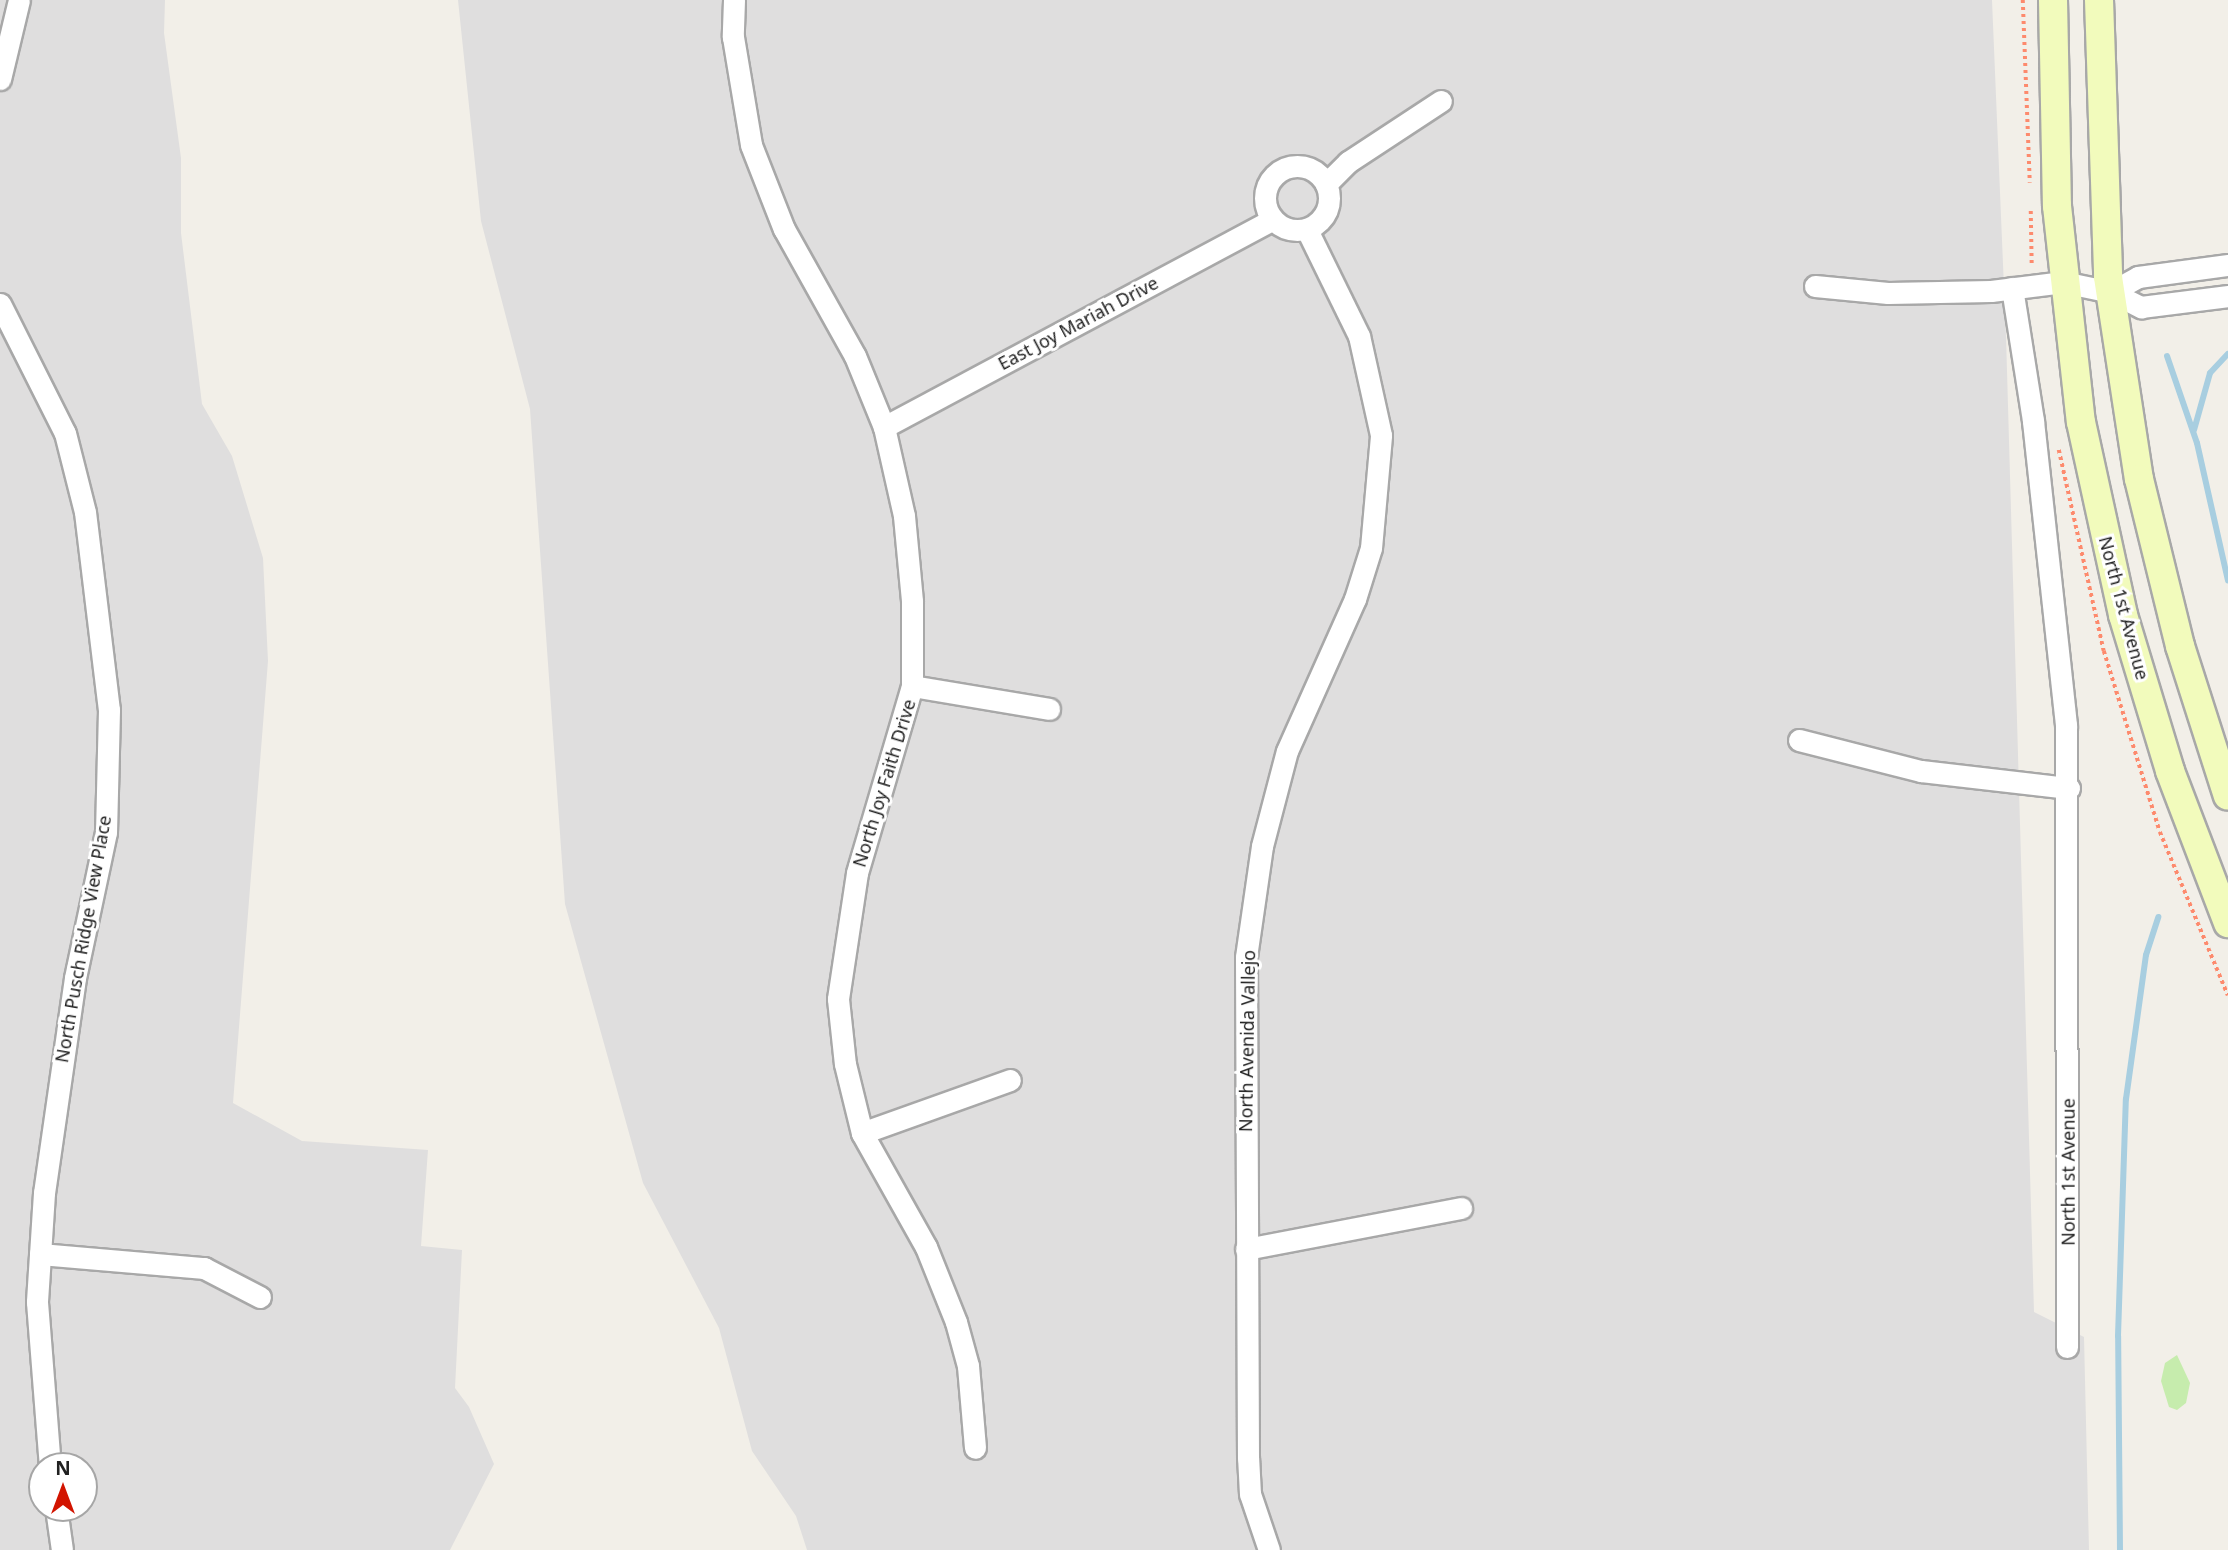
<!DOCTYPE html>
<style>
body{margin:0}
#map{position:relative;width:2228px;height:1550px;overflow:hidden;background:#f2efe8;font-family:"Noto Sans",sans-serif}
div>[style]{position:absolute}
.residential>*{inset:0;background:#dfdede}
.grass>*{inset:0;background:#c6ecad}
.stream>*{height:6px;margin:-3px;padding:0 3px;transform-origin:3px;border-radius:3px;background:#a8cee0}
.path>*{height:3.5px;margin-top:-1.75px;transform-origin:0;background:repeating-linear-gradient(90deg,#fd8a6d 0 3.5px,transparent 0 7px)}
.roads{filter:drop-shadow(2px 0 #a8a8a8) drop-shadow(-2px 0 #a8a8a8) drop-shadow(0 2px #a8a8a8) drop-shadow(0 -2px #a8a8a8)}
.street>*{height:21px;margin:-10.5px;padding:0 10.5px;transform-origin:10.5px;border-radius:10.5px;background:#fff}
.street>.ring{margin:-10.5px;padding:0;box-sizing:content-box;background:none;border:21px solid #fff;border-radius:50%}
.secondary>*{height:28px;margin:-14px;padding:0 14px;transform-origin:14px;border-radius:14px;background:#f2fbbc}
span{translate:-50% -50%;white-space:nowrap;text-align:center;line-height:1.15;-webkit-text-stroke:6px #fff;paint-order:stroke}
.street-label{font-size:18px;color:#212121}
.north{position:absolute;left:28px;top:1452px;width:70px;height:70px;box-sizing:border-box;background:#fff;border:2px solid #a6a6a6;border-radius:50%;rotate:0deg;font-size:19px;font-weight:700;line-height:28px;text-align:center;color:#212121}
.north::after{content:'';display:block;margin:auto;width:24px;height:32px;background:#d21400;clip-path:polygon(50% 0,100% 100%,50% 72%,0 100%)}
</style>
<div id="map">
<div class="residential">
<div style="clip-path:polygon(evenodd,0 0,165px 0,164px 33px,181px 158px,181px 233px,202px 404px,232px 456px,263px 558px,268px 661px,233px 1103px,302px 1141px,428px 1150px,421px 1246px,462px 1250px,455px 1388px,469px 1407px,494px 1464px,450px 1550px,0 1550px,0 0,42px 1466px,84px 1466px,84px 1508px,42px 1508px,42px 1466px)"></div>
<div style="clip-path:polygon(458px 0,1992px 0,2006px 336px,2034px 1312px,2084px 1337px,2089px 1550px,807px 1550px,796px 1516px,752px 1451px,719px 1328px,643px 1183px,565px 904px,530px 409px,481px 221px)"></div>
</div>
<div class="grass">
<div style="clip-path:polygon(2177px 1355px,2190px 1383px,2186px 1403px,2177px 1410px,2169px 1407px,2161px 1381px,2165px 1363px)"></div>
</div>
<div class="stream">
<div style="left:2167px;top:356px;width:92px;rotate:71deg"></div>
<div style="left:2197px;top:443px;width:141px;rotate:77.3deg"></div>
<div style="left:2194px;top:430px;width:59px;rotate:-74.3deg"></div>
<div style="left:2210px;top:373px;width:26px;rotate:-47deg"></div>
<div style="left:2120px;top:1550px;width:214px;rotate:-90.5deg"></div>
<div style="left:2118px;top:1336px;width:237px;rotate:-88.1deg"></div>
<div style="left:2126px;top:1099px;width:145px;rotate:-82.1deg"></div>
<div style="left:2146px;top:955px;width:40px;rotate:-72deg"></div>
</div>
<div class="path">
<div style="left:2023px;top:0;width:183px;rotate:87.8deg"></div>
<div style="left:2031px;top:211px;width:55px;rotate:89deg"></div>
<div style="left:2059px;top:450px;width:206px;rotate:77.4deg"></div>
<div style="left:2104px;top:651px;width:189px;rotate:72.8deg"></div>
<div style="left:2160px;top:832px;width:177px;rotate:67.4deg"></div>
</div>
<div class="roads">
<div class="street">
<div style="left:734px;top:0;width:37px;rotate:92deg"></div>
<div style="left:733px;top:37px;width:109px;rotate:80.5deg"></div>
<div style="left:751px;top:145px;width:90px;rotate:68.6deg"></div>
<div style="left:784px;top:229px;width:145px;rotate:60.8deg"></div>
<div style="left:855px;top:356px;width:77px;rotate:67.8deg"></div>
<div style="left:884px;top:427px;width:91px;rotate:77.3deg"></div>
<div style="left:904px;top:516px;width:85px;rotate:84.6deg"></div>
<div style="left:912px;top:601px;width:85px;rotate:90deg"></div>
<div style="left:912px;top:686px;width:195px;rotate:106.4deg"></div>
<div style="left:857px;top:873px;width:127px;rotate:98.6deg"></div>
<div style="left:838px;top:999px;width:65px;rotate:83.9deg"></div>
<div style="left:845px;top:1064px;width:71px;rotate:76.2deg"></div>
<div style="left:862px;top:1133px;width:131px;rotate:60.7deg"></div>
<div style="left:926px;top:1247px;width:81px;rotate:68.2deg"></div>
<div style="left:956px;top:1322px;width:46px;rotate:74.7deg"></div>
<div style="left:968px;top:1366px;width:82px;rotate:85.1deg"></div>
<div style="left:0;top:79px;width:81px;rotate:-76.5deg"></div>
<div class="ring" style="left:1265px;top:166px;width:43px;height:43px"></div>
<div style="left:1326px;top:184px;width:31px;rotate:-45deg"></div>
<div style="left:1348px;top:162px;width:111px;rotate:-33.3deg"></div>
<div style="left:1815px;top:286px;width:73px;rotate:5.5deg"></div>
<div style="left:1888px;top:293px;width:103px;rotate:-1.1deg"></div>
<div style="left:1991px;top:291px;width:73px;rotate:-7.1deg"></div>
<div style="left:2063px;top:282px;width:49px;rotate:11.8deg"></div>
<div style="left:2111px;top:292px;width:34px;rotate:27deg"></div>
<div style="left:2141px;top:307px;width:88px;rotate:-7.2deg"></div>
<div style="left:2012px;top:288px;width:135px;rotate:81deg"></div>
<div style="left:2033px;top:421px;width:306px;rotate:83.8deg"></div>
<div style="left:2066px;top:725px;width:622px;rotate:89.91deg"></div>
<div style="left:2111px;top:292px;width:31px;rotate:-29deg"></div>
<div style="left:2138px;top:277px;width:91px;rotate:-7.6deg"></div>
<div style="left:0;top:304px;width:144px;rotate:63.3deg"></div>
<div style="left:65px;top:433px;width:81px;rotate:75.8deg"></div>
<div style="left:85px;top:512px;width:199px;rotate:83.1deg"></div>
<div style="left:109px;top:710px;width:122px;rotate:91.4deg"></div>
<div style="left:106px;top:832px;width:149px;rotate:102deg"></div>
<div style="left:75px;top:978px;width:217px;rotate:98.2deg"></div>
<div style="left:44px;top:1193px;width:109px;rotate:93.7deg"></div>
<div style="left:37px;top:1302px;width:165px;rotate:85.5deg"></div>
<div style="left:884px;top:427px;width:440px;rotate:-28.1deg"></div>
<div style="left:912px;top:686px;width:139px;rotate:9.5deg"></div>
<div style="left:1799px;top:740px;width:126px;rotate:14.3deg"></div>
<div style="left:1921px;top:771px;width:149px;rotate:6.6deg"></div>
<div style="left:862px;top:1133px;width:157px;rotate:-19.7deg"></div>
<div style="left:1246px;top:1249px;width:219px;rotate:-10.8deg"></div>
<div style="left:40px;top:1254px;width:165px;rotate:4.9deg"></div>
<div style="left:204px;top:1268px;width:63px;rotate:27.4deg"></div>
<div style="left:56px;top:1508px;width:42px;rotate:81.9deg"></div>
<div style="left:1269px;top:1550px;width:59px;rotate:-108.7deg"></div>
<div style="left:1250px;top:1494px;width:36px;rotate:-93deg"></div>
<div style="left:1248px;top:1458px;width:501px;rotate:-90.23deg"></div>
<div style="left:1246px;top:957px;width:112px;rotate:-81.8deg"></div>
<div style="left:1262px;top:846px;width:98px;rotate:-75.3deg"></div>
<div style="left:1287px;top:751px;width:167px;rotate:-65.9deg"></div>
<div style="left:1355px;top:599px;width:53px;rotate:-72.6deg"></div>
<div style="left:1371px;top:548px;width:113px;rotate:-84.9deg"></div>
<div style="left:1381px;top:435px;width:101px;rotate:-102.5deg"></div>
<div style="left:1359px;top:336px;width:118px;rotate:-116.1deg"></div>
</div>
<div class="secondary">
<div style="left:2053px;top:0;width:206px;rotate:88.9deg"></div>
<div style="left:2057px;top:206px;width:217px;rotate:83.7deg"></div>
<div style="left:2081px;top:422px;width:198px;rotate:77.7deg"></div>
<div style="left:2123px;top:615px;width:163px;rotate:73.2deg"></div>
<div style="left:2170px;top:771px;width:163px;rotate:69.1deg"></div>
<div style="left:2099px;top:0;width:277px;rotate:88.1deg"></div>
<div style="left:2108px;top:277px;width:204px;rotate:81.3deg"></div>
<div style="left:2139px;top:479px;width:172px;rotate:76.2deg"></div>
<div style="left:2180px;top:646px;width:157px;rotate:72.3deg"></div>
</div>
</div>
<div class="street-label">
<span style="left:1078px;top:323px;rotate:-28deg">East Joy Mariah Drive</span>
<span style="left:2124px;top:608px;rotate:75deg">North 1st Avenue</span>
<span style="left:884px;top:783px;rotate:-73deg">North Joy Faith Drive</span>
<span style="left:83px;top:939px;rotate:-80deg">North Pusch Ridge View Place</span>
<span style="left:1247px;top:1041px;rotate:-89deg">North Avenida Vallejo</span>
<span style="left:2068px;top:1172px;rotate:-90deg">North 1st Avenue</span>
</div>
<div class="north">N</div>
</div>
